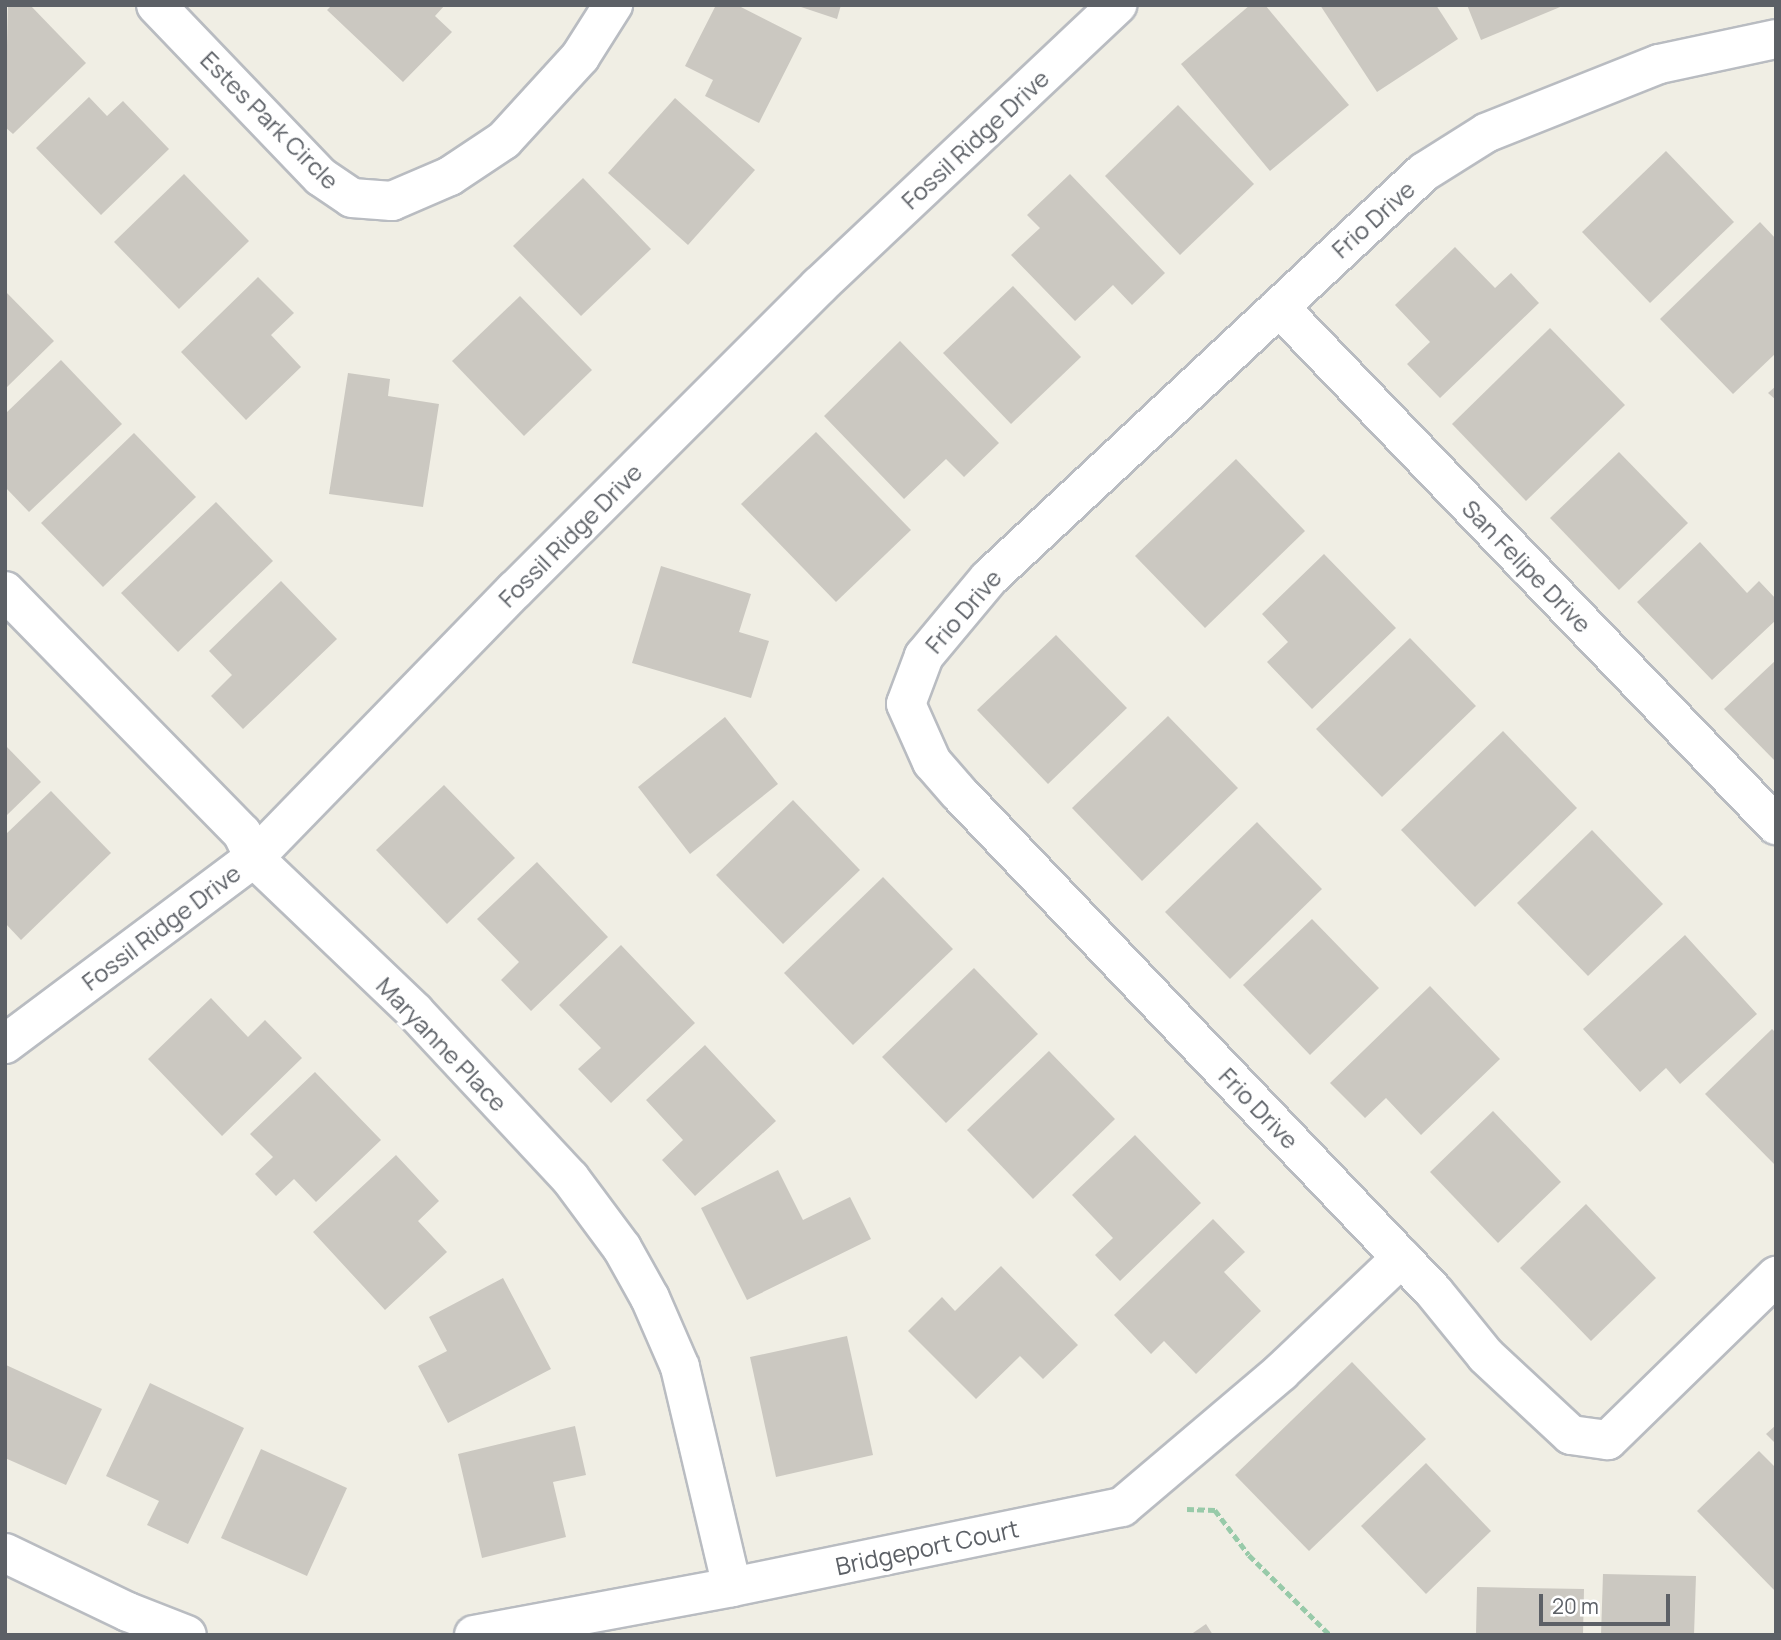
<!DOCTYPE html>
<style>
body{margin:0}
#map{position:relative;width:1781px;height:1640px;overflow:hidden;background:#f0eee4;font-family:Manrope,sans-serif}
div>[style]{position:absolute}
.building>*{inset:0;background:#cbc8c1}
.path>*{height:4.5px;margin-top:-2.25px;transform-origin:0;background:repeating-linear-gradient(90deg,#98caa9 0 7px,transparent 0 10.5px)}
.roads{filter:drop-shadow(2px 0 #b9bcc1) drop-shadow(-2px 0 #b9bcc1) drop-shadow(0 2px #b9bcc1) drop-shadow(0 -2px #b9bcc1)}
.minor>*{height:38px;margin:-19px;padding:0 19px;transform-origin:19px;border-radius:19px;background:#fff}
span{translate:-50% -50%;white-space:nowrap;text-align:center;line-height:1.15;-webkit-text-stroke:7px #fff;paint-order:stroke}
.street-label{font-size:24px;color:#5c6066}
.frame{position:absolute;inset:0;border:7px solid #5c6066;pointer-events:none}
.scale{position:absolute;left:1539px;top:1594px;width:131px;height:32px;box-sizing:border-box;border:4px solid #5c6066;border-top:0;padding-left:9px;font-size:21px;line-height:24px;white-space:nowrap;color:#5c6066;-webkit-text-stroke:5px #fff;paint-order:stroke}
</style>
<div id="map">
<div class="building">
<div style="clip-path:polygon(8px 5px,30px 5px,86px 63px,13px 134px,5px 127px)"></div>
<div style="clip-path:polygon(332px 5px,445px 5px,435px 16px,452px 32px,403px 82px,327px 10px)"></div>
<div style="clip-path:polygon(716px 5px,737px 5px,802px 38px,759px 123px,705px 96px,713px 80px,685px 66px)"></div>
<div style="clip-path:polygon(795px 5px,841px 5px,837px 19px)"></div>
<div style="clip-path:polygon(1250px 5px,1265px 5px,1349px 105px,1270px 171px,1181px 64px)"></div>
<div style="clip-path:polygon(1320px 5px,1436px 5px,1458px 39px,1377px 92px)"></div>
<div style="clip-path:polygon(1467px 5px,1565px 5px,1481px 40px)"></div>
<div style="clip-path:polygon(89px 97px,107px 116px,123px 101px,169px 149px,101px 215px,36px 148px)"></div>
<div style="clip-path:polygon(675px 98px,755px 170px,688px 245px,608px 173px)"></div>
<div style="clip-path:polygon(1178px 105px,1254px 184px,1180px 255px,1105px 176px)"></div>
<div style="clip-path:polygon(1666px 151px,1734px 222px,1650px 303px,1582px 232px)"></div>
<div style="clip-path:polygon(184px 174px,249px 241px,179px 309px,114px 242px)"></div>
<div style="clip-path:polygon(1070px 174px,1165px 273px,1132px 305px,1113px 285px,1075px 321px,1011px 255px,1040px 228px,1027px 215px)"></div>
<div style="clip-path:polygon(583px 178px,651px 249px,581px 316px,513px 246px)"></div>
<div style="clip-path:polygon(1760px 222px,1776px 239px,1776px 353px,1733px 394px,1660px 319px)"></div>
<div style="clip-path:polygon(1455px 247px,1495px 288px,1511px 273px,1539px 303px,1440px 398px,1407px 364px,1430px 342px,1395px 305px)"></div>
<div style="clip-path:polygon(258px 277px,294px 313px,271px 335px,301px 367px,246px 420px,181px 352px)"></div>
<div style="clip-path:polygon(1013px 286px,1081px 357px,1011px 424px,943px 353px)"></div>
<div style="clip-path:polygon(5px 291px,54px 341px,5px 389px)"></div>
<div style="clip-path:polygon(520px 296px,592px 370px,524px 436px,452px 361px)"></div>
<div style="clip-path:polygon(1550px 328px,1625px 405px,1526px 501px,1452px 424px)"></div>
<div style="clip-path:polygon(900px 341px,999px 443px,964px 477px,946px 459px,904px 499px,824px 416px)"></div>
<div style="clip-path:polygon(61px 360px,122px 424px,29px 512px,5px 487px,5px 414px)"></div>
<div style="clip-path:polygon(348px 373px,390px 379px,388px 396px,439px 404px,423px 507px,329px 494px)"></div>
<div style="clip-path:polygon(1776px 386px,1776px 400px,1768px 393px)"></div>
<div style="clip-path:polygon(816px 432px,911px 530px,836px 602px,741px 504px)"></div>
<div style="clip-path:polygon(134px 433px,196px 497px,103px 587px,41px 523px)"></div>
<div style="clip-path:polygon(1619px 452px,1688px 523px,1619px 590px,1550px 518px)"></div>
<div style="clip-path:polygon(1236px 459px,1305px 531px,1205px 628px,1135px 556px)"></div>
<div style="clip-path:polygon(216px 502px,273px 561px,178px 652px,121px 593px)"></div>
<div style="clip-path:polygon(1700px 542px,1747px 593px,1759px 581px,1776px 599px,1776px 620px,1712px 680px,1637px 602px)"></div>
<div style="clip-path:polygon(1324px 554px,1396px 628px,1312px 709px,1267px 662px,1288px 642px,1262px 614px)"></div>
<div style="clip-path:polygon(661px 566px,751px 594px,739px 632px,769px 641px,751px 698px,632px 663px)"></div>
<div style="clip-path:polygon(281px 581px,337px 639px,243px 729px,211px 696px,232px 675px,209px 651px)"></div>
<div style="clip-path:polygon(1056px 635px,1127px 708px,1048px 784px,977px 710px)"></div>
<div style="clip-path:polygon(1410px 638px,1476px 706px,1382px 797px,1316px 729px)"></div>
<div style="clip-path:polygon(1776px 660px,1776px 762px,1724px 709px)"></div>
<div style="clip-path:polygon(1168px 716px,1238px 788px,1142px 881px,1072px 808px)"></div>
<div style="clip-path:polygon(725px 717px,778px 784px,690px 854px,638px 787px)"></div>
<div style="clip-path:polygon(1503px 731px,1577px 808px,1475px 907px,1401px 830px)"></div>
<div style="clip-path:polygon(5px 745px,41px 782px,5px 817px)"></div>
<div style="clip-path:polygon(444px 785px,515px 858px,447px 924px,376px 850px)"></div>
<div style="clip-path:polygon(51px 791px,111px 853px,21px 940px,5px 923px,5px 835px)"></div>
<div style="clip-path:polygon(793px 800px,860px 870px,783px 944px,716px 875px)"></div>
<div style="clip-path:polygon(1257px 822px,1322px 889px,1230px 979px,1165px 912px)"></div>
<div style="clip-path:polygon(1592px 830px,1663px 904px,1588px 976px,1517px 903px)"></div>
<div style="clip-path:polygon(537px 862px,608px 937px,531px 1011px,501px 980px,519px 962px,477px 919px)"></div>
<div style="clip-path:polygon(883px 877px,953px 949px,853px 1045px,784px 973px)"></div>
<div style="clip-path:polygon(1312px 919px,1379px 988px,1310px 1055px,1243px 985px)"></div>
<div style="clip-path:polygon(1685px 935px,1757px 1014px,1680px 1084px,1666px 1068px,1640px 1092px,1583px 1029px)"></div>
<div style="clip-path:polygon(621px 945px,695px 1023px,611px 1103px,578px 1069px,601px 1048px,559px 1005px)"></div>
<div style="clip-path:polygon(974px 968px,1038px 1034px,946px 1123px,882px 1057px)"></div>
<div style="clip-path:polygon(1430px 986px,1500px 1059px,1421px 1135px,1386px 1098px,1365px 1118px,1330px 1083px)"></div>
<div style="clip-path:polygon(211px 998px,248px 1037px,265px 1020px,302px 1058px,222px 1136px,148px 1059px)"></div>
<div style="clip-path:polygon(1772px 1029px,1776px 1033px,1776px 1166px,1705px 1094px)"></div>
<div style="clip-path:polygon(705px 1045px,776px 1121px,695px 1196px,662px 1160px,683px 1140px,646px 1100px)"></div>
<div style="clip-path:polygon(1049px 1051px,1115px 1119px,1033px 1199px,967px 1130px)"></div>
<div style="clip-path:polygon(315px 1072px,381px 1140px,316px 1202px,294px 1179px,276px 1196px,255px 1174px,273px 1157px,250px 1134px)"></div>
<div style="clip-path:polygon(1493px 1111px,1561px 1182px,1498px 1243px,1430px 1172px)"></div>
<div style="clip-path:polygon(1135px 1135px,1201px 1203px,1120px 1281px,1095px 1255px,1113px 1238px,1072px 1195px)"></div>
<div style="clip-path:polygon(396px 1155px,439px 1201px,418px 1221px,447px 1252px,385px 1310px,313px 1232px)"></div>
<div style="clip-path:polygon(778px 1170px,803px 1220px,850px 1197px,871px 1239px,747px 1300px,701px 1208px)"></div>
<div style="clip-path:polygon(1586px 1204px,1656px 1278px,1591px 1341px,1520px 1268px)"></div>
<div style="clip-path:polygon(1213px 1219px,1245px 1252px,1224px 1272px,1261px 1311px,1196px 1374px,1164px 1341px,1151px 1354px,1114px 1315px)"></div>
<div style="clip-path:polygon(1001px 1266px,1078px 1345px,1043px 1379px,1020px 1356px,976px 1399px,908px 1331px,942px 1297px,955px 1311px)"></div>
<div style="clip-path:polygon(503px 1278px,551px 1369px,448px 1423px,418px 1366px,447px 1351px,429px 1317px)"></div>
<div style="clip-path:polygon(847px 1336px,873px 1455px,776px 1477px,750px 1357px)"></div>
<div style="clip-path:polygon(1352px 1362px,1426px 1439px,1309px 1551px,1235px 1475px)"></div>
<div style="clip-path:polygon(6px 1365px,102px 1409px,66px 1485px,5px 1458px)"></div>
<div style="clip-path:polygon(150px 1383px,244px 1428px,188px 1544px,147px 1525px,159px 1501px,106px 1476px)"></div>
<div style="clip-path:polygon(1776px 1425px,1776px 1444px,1766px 1434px)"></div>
<div style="clip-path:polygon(575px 1426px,586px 1475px,553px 1482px,566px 1537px,482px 1558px,458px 1454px)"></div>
<div style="clip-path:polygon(261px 1449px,347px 1488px,307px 1576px,221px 1538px)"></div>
<div style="clip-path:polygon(1759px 1451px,1776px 1468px,1776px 1592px,1697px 1511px)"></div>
<div style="clip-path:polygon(1426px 1463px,1491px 1531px,1426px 1594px,1361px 1526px)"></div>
<div style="clip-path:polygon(1603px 1574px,1696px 1576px,1694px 1635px,1601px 1635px)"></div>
<div style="clip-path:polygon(1477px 1587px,1584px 1589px,1583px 1635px,1476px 1635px)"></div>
<div style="clip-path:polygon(1206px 1624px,1213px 1635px,1190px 1635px)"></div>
</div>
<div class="path">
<div style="left:1187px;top:1509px;width:28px;rotate:2deg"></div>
<div style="left:1215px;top:1510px;width:56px;rotate:52.9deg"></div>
<div style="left:1249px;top:1555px;width:114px;rotate:44.6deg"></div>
</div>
<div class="roads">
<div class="minor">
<div style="left:156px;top:5px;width:238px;rotate:46.2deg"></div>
<div style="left:321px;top:177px;width:37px;rotate:34deg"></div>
<div style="left:352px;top:198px;width:40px;rotate:4.3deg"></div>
<div style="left:392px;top:201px;width:63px;rotate:-23.3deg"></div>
<div style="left:450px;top:176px;width:65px;rotate:-33.7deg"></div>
<div style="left:504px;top:140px;width:113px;rotate:-47.5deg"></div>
<div style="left:580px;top:57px;width:62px;rotate:-57.6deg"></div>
<div style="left:1776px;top:39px;width:120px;rotate:167.9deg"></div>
<div style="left:1659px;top:64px;width:186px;rotate:158.3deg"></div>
<div style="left:1486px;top:133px;width:73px;rotate:147.8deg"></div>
<div style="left:1424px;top:172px;width:595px;rotate:136.97deg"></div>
<div style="left:989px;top:578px;width:102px;rotate:129.8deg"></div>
<div style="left:924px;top:656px;width:51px;rotate:110.6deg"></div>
<div style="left:906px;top:704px;width:64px;rotate:65.9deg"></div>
<div style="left:932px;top:762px;width:41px;rotate:48.9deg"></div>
<div style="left:959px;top:793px;width:689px;rotate:46.41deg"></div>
<div style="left:1434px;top:1292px;width:82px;rotate:50.9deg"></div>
<div style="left:1486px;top:1356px;width:116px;rotate:42.9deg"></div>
<div style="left:1571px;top:1435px;width:37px;rotate:8deg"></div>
<div style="left:1608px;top:1440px;width:235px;rotate:-44.3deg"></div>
<div style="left:1279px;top:307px;width:718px;rotate:46.19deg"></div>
<div style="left:5px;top:591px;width:339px;rotate:45.6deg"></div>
<div style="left:242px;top:833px;width:28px;rotate:64deg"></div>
<div style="left:254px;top:858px;width:223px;rotate:43.7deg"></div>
<div style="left:415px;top:1012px;width:227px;rotate:47deg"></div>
<div style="left:570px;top:1178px;width:87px;rotate:53.4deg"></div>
<div style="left:622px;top:1248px;width:57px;rotate:60.8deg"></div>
<div style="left:650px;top:1298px;width:75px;rotate:66.5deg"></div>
<div style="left:680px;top:1367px;width:226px;rotate:76.7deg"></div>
<div style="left:5px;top:1044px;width:311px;rotate:-36.8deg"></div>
<div style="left:254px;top:858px;width:374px;rotate:-45.8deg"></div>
<div style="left:515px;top:590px;width:430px;rotate:-45deg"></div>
<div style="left:819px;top:286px;width:410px;rotate:-43.3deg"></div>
<div style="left:5px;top:1553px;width:136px;rotate:25.6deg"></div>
<div style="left:128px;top:1612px;width:63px;rotate:21.3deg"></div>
<div style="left:474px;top:1635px;width:262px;rotate:-10.5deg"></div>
<div style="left:732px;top:1587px;width:398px;rotate:-11.6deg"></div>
<div style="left:1122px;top:1507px;width:209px;rotate:-40.3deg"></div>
<div style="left:1281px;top:1372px;width:166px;rotate:-43.5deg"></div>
</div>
</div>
<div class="street-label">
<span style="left:270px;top:120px;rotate:45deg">Estes Park Circle</span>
<span style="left:975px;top:139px;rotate:-43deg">Fossil Ridge Drive</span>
<span style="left:1373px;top:219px;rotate:-42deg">Frio Drive</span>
<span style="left:570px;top:535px;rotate:-45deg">Fossil Ridge Drive</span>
<span style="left:1527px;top:566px;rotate:46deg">San Felipe Drive</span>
<span style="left:963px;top:611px;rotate:-49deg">Frio Drive</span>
<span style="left:161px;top:927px;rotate:-37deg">Fossil Ridge Drive</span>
<span style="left:442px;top:1044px;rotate:46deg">Maryanne Place</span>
<span style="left:1259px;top:1108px;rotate:46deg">Frio Drive</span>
<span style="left:927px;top:1547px;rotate:-12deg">Bridgeport Court</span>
</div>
<div class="frame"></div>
<div class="scale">20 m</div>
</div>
